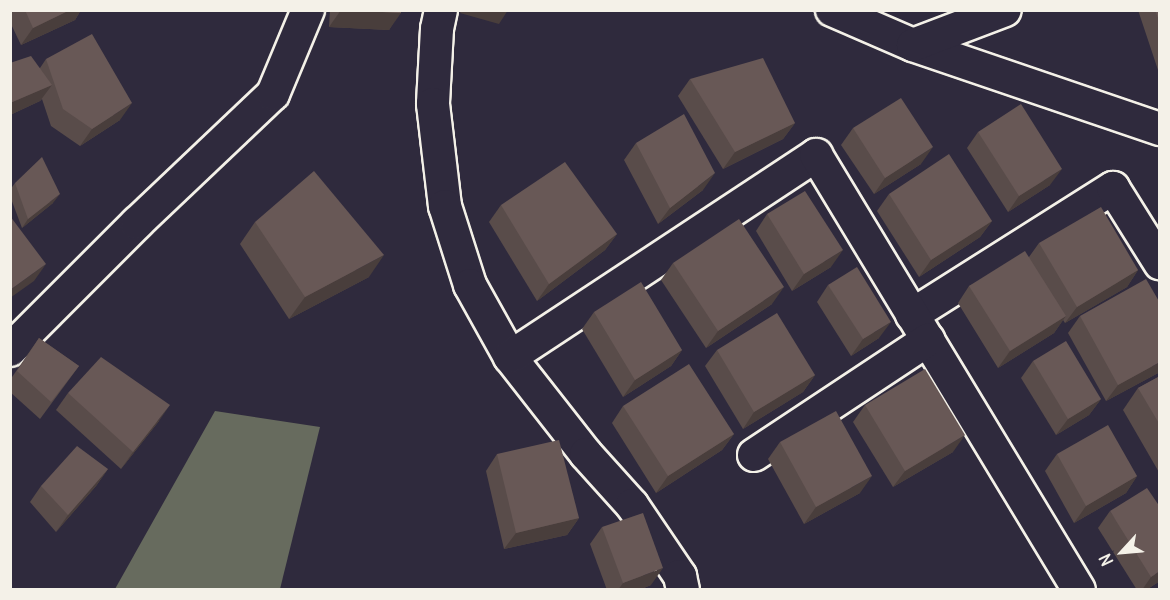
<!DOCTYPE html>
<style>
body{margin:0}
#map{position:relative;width:1170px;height:600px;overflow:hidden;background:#2f2a3d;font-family:Delius,sans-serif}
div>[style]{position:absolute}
.green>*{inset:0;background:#676b5e}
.roads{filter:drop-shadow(2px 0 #f4f1e8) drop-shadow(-2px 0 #f4f1e8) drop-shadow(0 2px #f4f1e8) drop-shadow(0 -2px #f4f1e8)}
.street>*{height:32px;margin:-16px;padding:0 16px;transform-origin:16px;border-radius:16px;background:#2f2a3d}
.wall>*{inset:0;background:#594c4a}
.shaded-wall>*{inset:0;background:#493e3c}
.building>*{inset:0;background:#685856}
span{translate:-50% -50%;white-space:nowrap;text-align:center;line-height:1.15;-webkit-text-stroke:6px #2f2a3d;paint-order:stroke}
.frame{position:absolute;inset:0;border:12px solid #f4f1e8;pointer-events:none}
.north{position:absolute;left:1092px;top:522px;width:60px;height:60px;-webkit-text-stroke:4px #2f2a3d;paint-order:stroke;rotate:244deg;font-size:16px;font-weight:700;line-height:24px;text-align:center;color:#f4f1e8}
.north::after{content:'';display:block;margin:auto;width:21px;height:27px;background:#f4f1e8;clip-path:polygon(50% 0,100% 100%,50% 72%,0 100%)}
</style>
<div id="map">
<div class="green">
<div style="clip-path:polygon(215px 411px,320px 427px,280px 589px,115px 589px)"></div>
</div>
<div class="roads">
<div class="street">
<div style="left:441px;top:10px;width:19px;rotate:102deg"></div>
<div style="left:437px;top:29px;width:75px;rotate:93.1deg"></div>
<div style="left:433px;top:104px;width:103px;rotate:83.3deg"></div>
<div style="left:445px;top:206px;width:83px;rotate:72.4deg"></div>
<div style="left:470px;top:285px;width:82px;rotate:60.9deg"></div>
<div style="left:510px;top:357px;width:123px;rotate:51.9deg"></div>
<div style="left:586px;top:454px;width:69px;rotate:48deg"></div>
<div style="left:632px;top:505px;width:86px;rotate:55.9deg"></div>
<div style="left:680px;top:576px;width:14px;rotate:78deg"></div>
<div style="left:832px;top:10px;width:88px;rotate:23.4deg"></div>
<div style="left:913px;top:45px;width:261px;rotate:18.8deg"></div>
<div style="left:913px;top:45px;width:98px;rotate:-20.8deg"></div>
<div style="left:912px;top:315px;width:238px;rotate:-32.3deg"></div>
<div style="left:1113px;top:188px;width:89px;rotate:57.9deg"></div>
<div style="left:10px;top:350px;width:180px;rotate:-45deg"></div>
<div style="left:137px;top:223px;width:187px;rotate:-43.5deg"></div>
<div style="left:273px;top:94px;width:91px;rotate:-67.4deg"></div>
<div style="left:510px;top:357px;width:367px;rotate:-33.4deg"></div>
<div style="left:816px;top:155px;width:508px;rotate:58.84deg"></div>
<div style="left:754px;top:455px;width:209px;rotate:-33.5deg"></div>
</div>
</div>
<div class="wall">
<div style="clip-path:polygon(10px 10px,81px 10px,75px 20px,21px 45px,10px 22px)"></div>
<div style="clip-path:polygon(330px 10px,401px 10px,389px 30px,329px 27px)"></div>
<div style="clip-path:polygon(1138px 10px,1160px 10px,1160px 70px,1158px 70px)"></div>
<div style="clip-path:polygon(46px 59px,120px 120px,80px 146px,51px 126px,42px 99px,40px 101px,10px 115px,10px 63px,40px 68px)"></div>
<div style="clip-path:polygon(690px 79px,795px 123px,783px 139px,723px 169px,678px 96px)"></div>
<div style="clip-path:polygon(853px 128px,921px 164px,874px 194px,841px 145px)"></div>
<div style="clip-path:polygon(978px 132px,1050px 185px,1008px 212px,967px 148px)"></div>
<div style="clip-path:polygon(636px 143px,703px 190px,658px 224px,624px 160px)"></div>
<div style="clip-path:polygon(15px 183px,53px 203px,22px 228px,10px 196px,10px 190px)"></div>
<div style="clip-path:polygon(889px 194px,992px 221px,980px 237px,919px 277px,877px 211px)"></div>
<div style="clip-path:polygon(501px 205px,617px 234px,605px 250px,537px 301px,489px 222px)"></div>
<div style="clip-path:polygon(767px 214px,831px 267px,792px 291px,756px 231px)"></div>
<div style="clip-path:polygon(255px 222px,369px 277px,289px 319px,240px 244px)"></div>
<div style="clip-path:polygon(1039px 243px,1138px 270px,1127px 287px,1065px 323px,1063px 320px,1054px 333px,998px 368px,958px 303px,969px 286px,1029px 257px)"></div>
<div style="clip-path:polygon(673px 263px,772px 304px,706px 348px,661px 280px)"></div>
<div style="clip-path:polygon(828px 285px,879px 338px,851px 356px,817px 302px)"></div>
<div style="clip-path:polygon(594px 312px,682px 350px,671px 366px,623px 397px,582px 329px)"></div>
<div style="clip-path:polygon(1080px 316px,1160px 372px,1106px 401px,1068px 333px)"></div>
<div style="clip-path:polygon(39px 338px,79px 366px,40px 419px,10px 392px,10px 380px)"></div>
<div style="clip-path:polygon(717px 350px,815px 375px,803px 392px,743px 429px,705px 366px)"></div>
<div style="clip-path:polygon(1033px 361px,1101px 399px,1089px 415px,1056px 435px,1021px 378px)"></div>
<div style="clip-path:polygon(1160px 376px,1160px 474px,1123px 410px,1138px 388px)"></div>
<div style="clip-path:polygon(68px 393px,159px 421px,121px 469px,56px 410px)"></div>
<div style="clip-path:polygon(865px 405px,953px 452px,893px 487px,853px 422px)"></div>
<div style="clip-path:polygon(623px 406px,734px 434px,722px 450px,656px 493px,612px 423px)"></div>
<div style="clip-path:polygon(780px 442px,860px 493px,804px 524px,768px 459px)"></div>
<div style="clip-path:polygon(497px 454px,579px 518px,567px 535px,504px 549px,486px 471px)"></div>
<div style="clip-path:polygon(1057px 454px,1137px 476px,1126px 493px,1074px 523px,1045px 471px)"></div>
<div style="clip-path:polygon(108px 469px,96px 486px,56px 532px,30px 502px,41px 486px)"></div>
<div style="clip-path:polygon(1110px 511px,1160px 581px,1146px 590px,1137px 590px,1098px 528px)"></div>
<div style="clip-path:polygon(602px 527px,651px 585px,639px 590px,607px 590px,590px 544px)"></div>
</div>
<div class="shaded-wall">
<div style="clip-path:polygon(70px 10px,81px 10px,75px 20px,21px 45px,33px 28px)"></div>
<div style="clip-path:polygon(341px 10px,401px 13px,389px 30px,329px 27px)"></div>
<div style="clip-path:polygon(462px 10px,508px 10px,499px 24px,460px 13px)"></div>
<div style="clip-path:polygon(52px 85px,40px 101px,10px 115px,10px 103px)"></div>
<div style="clip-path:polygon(132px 103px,120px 120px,80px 146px,92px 129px)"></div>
<div style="clip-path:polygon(795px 123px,783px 139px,723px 169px,735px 152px)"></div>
<div style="clip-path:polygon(933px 147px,921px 164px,874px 194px,885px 178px)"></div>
<div style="clip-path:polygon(1062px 169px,1050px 185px,1008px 212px,1019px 196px)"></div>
<div style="clip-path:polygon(715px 173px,703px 190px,658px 224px,670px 208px)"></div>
<div style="clip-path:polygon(60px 194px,53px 203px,22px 228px,28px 219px)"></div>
<div style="clip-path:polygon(992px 221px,980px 237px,919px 277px,931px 260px)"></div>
<div style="clip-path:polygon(617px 234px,605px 250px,537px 301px,549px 284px)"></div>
<div style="clip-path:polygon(843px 250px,831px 267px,792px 291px,804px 274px)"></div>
<div style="clip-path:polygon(384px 255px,369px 277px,289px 319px,305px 297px)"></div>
<div style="clip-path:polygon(46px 264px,34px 281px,10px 298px,10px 290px)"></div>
<div style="clip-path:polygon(1138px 270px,1127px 287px,1065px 323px,1077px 307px)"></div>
<div style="clip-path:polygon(784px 287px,772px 304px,706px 348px,718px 331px)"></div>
<div style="clip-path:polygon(1066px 316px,1054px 333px,998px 368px,1010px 351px)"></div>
<div style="clip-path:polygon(891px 322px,879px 338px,851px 356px,863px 339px)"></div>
<div style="clip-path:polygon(682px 350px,671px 366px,623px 397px,635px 380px)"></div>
<div style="clip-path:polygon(1160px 362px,1160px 372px,1106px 401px,1118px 385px)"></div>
<div style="clip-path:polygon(815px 375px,803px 392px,743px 429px,754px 412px)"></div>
<div style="clip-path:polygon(1101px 399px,1089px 415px,1056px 435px,1068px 419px)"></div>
<div style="clip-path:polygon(170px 405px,159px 421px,121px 469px,133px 452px)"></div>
<div style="clip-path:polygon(734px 434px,722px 450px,656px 493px,668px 476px)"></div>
<div style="clip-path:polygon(965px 435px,953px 452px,893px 487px,905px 471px)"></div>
<div style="clip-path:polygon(108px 469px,96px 486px,56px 532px,68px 515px)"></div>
<div style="clip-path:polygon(872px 476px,860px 493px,804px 524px,816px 507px)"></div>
<div style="clip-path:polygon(1137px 476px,1126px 493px,1074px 523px,1086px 506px)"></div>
<div style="clip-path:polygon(579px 518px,567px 535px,504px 549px,516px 533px)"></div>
<div style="clip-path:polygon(663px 568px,651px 585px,639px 590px,618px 590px,623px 583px)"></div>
<div style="clip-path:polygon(1160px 571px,1160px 581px,1146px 590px,1142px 590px,1151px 577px)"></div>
</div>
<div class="building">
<div style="clip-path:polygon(25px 10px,70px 10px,33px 28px)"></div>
<div style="clip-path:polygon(346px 10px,401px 10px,401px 13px)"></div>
<div style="clip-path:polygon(1155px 10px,1160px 10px,1160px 23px)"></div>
<div style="clip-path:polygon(92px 34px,132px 103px,92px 129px,63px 109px,46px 59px)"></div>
<div style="clip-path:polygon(31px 56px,52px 85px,10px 103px,10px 63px)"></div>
<div style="clip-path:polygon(763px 58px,795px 123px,735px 152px,690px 79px)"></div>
<div style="clip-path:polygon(901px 98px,933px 147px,885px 178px,853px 128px)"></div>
<div style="clip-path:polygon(1021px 104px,1062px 169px,1019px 196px,978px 132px)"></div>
<div style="clip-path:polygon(684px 114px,715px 173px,670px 208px,636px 143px)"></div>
<div style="clip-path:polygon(949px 154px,992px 221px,931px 260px,889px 194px)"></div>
<div style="clip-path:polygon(42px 157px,60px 194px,28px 219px,15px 183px)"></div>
<div style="clip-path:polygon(565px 162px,617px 234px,549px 284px,501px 205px)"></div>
<div style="clip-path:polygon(314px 171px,384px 255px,305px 297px,255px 222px)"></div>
<div style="clip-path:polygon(805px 191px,843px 250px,804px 274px,767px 214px)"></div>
<div style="clip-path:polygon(1101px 207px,1138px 270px,1077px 307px,1039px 243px)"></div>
<div style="clip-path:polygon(10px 216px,46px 264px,10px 290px)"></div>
<div style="clip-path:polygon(739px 219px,784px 287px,718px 331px,673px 263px)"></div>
<div style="clip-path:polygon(1025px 251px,1066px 316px,1010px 351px,969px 286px)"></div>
<div style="clip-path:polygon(857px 267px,891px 322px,863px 339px,828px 285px)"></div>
<div style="clip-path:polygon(1146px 279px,1160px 303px,1160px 362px,1118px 385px,1080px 316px)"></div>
<div style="clip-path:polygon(641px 282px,682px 350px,635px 380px,594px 312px)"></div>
<div style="clip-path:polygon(777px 313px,815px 375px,754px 412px,717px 350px)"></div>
<div style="clip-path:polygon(39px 338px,79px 366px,51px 402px,17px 371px)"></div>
<div style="clip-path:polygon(1066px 341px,1101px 399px,1068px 419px,1033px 361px)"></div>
<div style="clip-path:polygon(101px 357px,170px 405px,133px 452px,68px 393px)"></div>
<div style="clip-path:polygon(689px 364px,734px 434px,668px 476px,623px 406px)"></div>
<div style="clip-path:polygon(925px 369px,965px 435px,905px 471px,865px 405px)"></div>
<div style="clip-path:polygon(1160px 376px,1160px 425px,1138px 388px)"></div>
<div style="clip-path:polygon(836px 411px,872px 476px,816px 507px,780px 442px)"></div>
<div style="clip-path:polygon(1108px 425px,1137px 476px,1086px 506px,1057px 454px)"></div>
<div style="clip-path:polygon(559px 440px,579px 518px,516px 533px,497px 454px)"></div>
<div style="clip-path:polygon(77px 446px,108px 469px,68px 515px,41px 486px)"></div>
<div style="clip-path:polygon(1147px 488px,1160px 507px,1160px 571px,1151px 577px,1110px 511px)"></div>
<div style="clip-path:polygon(643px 513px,663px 568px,623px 583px,602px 527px)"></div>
</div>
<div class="frame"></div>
<div class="north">N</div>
</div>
